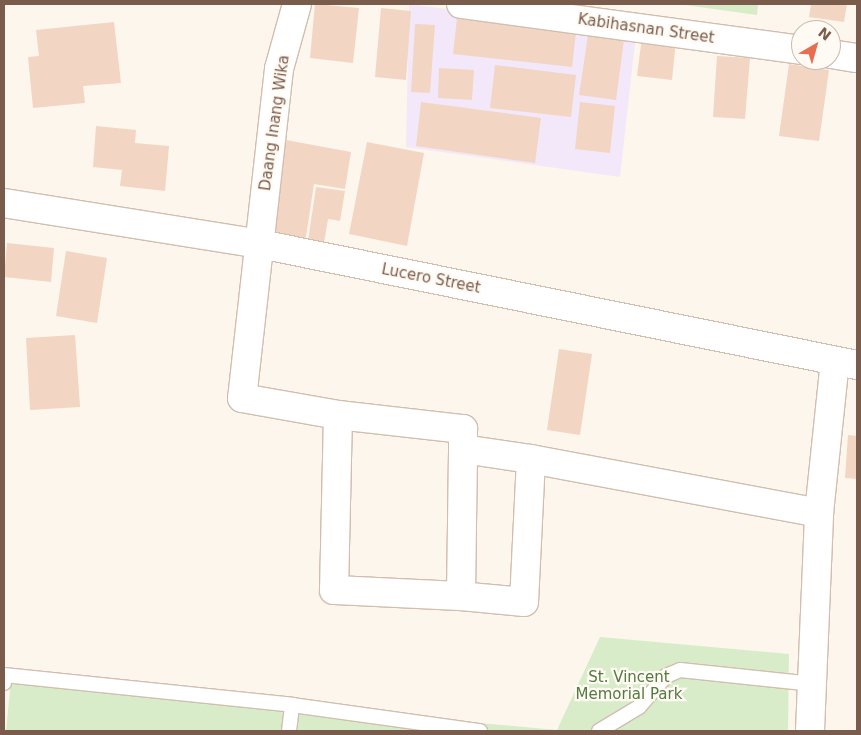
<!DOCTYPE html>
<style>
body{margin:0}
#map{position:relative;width:861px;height:735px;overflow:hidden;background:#fdf6ec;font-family:"DejaVu Sans",sans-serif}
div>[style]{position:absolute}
.education>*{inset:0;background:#f3e8fa}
.green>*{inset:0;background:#d8ecc9}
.building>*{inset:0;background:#f3d5c3}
.roads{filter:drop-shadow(1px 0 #d1beb0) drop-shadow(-1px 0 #d1beb0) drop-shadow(0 1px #d1beb0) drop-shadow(0 -1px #d1beb0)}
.service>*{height:14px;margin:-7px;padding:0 7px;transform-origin:7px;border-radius:7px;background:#fff}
.minor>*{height:28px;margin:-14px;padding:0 14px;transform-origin:14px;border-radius:14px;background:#fff}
.tertiary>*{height:28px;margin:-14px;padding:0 14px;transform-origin:14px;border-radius:14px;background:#fff}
span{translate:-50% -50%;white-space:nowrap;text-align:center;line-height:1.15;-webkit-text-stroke:4.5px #fffaf3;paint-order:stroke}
.street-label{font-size:15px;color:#7a5c4d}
.park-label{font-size:15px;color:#537a41}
.frame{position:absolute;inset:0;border:5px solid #7a5c4d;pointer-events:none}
.north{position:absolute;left:791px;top:20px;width:50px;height:50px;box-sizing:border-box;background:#fffaf3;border:1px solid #cabbb1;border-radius:50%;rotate:38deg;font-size:14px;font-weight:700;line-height:20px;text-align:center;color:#7a5c4d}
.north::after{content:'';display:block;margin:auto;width:18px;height:22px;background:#e76f51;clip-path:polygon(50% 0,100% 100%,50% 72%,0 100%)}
</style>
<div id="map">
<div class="education">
<div style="clip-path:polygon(409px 4px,636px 34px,620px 177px,406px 147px)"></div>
</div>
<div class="green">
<div style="clip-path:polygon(678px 4px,758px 4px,757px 15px)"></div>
<div style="clip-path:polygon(600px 637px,789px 654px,788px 731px,6px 731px,11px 680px,557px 730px)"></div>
</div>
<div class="building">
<div style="clip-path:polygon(315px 4px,359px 8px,353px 63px,310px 58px)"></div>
<div style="clip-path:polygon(811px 4px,847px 4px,844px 22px,809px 17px)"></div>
<div style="clip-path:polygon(381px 8px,411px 11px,406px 80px,375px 77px)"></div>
<div style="clip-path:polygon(457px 18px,576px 32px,572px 67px,453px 54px)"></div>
<div style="clip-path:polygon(114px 22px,121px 83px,83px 86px,85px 103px,33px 108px,28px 57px,39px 56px,36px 30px)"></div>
<div style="clip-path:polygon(415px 24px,435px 25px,430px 93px,411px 92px)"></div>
<div style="clip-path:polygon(588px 35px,624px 40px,616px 100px,579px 95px)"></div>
<div style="clip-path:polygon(642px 37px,676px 40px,672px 80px,637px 76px)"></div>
<div style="clip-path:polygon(717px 56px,750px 58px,745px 119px,713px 117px)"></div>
<div style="clip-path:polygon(789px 64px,829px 70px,819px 141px,779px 136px)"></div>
<div style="clip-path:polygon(495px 65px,576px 75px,571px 117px,490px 108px)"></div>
<div style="clip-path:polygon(439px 68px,474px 70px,472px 100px,438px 98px)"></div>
<div style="clip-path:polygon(421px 102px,541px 118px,535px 163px,416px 146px)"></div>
<div style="clip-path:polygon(580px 102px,615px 106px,610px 153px,575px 149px)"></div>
<div style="clip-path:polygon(96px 126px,136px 130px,135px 143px,169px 146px,165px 191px,120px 186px,122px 170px,93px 167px)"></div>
<div style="clip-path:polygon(286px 140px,351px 152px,345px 189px,314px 184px,305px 243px,269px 237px)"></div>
<div style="clip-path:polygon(367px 142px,424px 153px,407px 246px,349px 234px)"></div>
<div style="clip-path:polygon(316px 187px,345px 191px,340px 221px,328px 219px,324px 243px,308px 241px)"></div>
<div style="clip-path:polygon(7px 243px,54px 248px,51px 282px,4px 277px)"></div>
<div style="clip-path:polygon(66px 251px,107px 258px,97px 323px,56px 316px)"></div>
<div style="clip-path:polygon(75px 335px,80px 407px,30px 410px,26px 338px)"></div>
<div style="clip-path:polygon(559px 349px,592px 354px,580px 435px,547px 430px)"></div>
<div style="clip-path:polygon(848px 435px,857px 436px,857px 479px,845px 478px)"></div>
</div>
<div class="roads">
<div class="service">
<div style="left:4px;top:683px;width:8px;rotate:-90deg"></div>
<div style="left:4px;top:675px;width:290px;rotate:5.9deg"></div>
<div style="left:292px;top:705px;width:190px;rotate:7.9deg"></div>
<div style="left:289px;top:731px;width:26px;rotate:-83deg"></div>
<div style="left:599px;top:731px;width:47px;rotate:-31deg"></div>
<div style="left:639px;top:707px;width:41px;rotate:-48.9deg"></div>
<div style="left:666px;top:676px;width:15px;rotate:-23deg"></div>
<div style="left:680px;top:670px;width:134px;rotate:6deg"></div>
</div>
<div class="minor">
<div style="left:297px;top:4px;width:67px;rotate:105.5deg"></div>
<div style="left:279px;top:69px;width:331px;rotate:96.4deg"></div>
<div style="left:242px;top:398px;width:97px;rotate:10deg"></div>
<div style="left:338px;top:415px;width:126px;rotate:6.4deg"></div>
<div style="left:463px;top:429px;width:20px;rotate:90deg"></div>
<div style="left:461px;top:4px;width:343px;rotate:7.7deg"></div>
<div style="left:831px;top:54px;width:26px;rotate:9deg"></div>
<div style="left:338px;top:415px;width:175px;rotate:91.3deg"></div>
<div style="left:334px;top:590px;width:127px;rotate:2.7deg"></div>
<div style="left:531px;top:459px;width:143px;rotate:92.8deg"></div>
<div style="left:524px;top:602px;width:63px;rotate:-174.6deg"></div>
<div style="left:461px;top:596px;width:147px;rotate:-89.2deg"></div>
<div style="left:463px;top:449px;width:69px;rotate:8.4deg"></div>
<div style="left:531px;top:459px;width:293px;rotate:10.6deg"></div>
<div style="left:810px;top:731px;width:218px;rotate:-87.6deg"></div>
<div style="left:819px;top:513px;width:153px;rotate:-84deg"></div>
</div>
<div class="tertiary">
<div style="left:4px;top:203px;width:259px;rotate:9.1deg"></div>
<div style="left:260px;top:244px;width:609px;rotate:11.46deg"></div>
</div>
</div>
<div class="street-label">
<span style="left:646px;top:29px;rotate:8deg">Kabihasnan Street</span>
<span style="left:275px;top:123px;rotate:-82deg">Daang Inang Wika</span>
<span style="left:431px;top:279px;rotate:11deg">Lucero Street</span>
</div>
<div class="park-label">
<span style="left:629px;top:686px">St. Vincent<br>Memorial Park</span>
</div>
<div class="frame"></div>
<div class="north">N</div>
</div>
